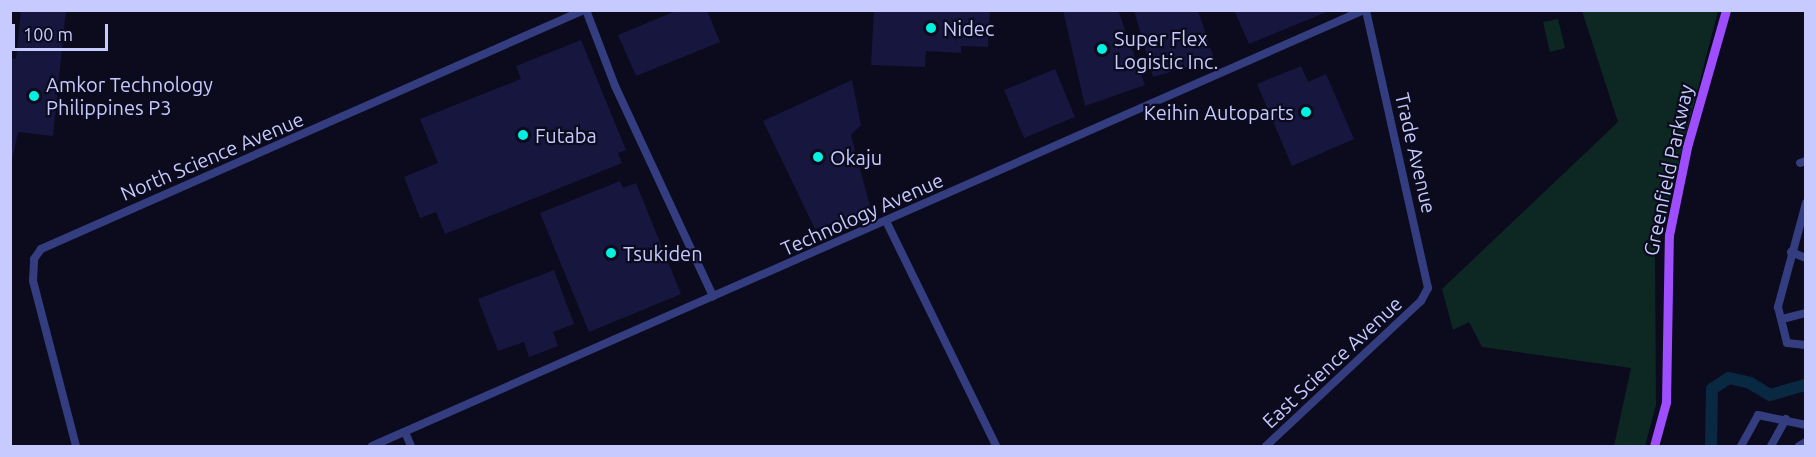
<!DOCTYPE html>
<style>
body{margin:0}
#map{position:relative;width:1816px;height:457px;overflow:hidden;background:#0b0b1d;font-family:Ubuntu,sans-serif}
div>[style]{position:absolute}
.green>*{inset:0;background:#0d2722}
.river>*{height:12px;margin:-6px;padding:0 6px;transform-origin:6px;border-radius:6px;background:#092942}
.building>*{inset:0;background:#17163f}
.minor>*{height:8px;margin:-4px;padding:0 4px;transform-origin:4px;border-radius:4px;background:#333d7f}
.major>*{height:9px;margin:-4.5px;padding:0 4.5px;transform-origin:4.5px;border-radius:4.5px;background:#9e4eff}
.dots>*{width:16px;height:16px;translate:-50% -50%;box-sizing:border-box;border:3px solid #0b0b1d;border-radius:50%}
span{translate:-50% -50%;white-space:nowrap;text-align:center;line-height:1.15;-webkit-text-stroke:4.5px #0b0b1d;paint-order:stroke}
.poi-label{font-size:20px;color:#c7caff}
.left{translate:0 -50%;text-align:left}
.right{translate:-100% -50%;text-align:right}
.street-label{font-size:20px;color:#c7caff}
.frame{position:absolute;inset:0;border:12px solid #c7caff;pointer-events:none}
.scale{position:absolute;left:12px;top:24px;width:96px;height:27px;box-sizing:border-box;border:3px solid #c7caff;border-top:0;padding-left:8px;font-size:18px;line-height:21px;white-space:nowrap;color:#c7caff;-webkit-text-stroke:4px #0b0b1d;paint-order:stroke}
</style>
<div id="map">
<div class="green">
<div style="clip-path:polygon(1582px 11px,1718px 11px,1655px 254px,1656px 405px,1645px 446px,1614px 446px,1631px 368px,1482px 347px,1469px 322px,1453px 330px,1442px 289px,1618px 122px)"></div>
<div style="clip-path:polygon(1558px 19px,1565px 48px,1550px 52px,1543px 22px)"></div>
</div>
<div class="river">
<div style="left:1711px;top:446px;width:57px;rotate:-89deg"></div>
<div style="left:1712px;top:389px;width:20px;rotate:-33deg"></div>
<div style="left:1729px;top:378px;width:22px;rotate:13deg"></div>
<div style="left:1750px;top:383px;width:23px;rotate:31deg"></div>
<div style="left:1770px;top:395px;width:37px;rotate:-16deg"></div>
</div>
<div class="building">
<div style="clip-path:polygon(21px 10px,66px 10px,53px 136px,18px 132px,10px 169px,10px 58px,16px 59px)"></div>
<div style="clip-path:polygon(678px 10px,707px 10px,720px 42px,636px 76px,618px 35px)"></div>
<div style="clip-path:polygon(874px 10px,990px 10px,988px 47px,961px 46px,961px 53px,926px 51px,925px 67px,871px 65px)"></div>
<div style="clip-path:polygon(1063px 10px,1118px 10px,1145px 85px,1085px 106px)"></div>
<div style="clip-path:polygon(1134px 10px,1198px 10px,1214px 59px,1153px 77px)"></div>
<div style="clip-path:polygon(1234px 10px,1329px 11px,1249px 44px)"></div>
<div style="clip-path:polygon(581px 40px,626px 150px,618px 153px,622px 163px,445px 234px,436px 212px,420px 218px,404px 177px,438px 163px,420px 119px,521px 79px,516px 66px)"></div>
<div style="clip-path:polygon(1301px 66px,1308px 82px,1326px 74px,1354px 139px,1292px 166px,1257px 84px)"></div>
<div style="clip-path:polygon(1055px 69px,1075px 117px,1024px 138px,1004px 90px)"></div>
<div style="clip-path:polygon(852px 80px,861px 125px,851px 135px,871px 210px,815px 229px,763px 121px)"></div>
<div style="clip-path:polygon(620px 181px,623px 188px,636px 183px,681px 294px,589px 332px,540px 213px)"></div>
<div style="clip-path:polygon(554px 270px,574px 324px,553px 332px,558px 346px,529px 357px,524px 342px,498px 351px,478px 299px)"></div>
</div>
<div class="minor">
<div style="left:586px;top:10px;width:81px;rotate:69.1deg"></div>
<div style="left:615px;top:86px;width:232px;rotate:65deg"></div>
<div style="left:1800px;top:163px;width:6px;rotate:-18deg"></div>
<div style="left:1806px;top:203px;width:108px;rotate:105.1deg"></div>
<div style="left:1778px;top:307px;width:37px;rotate:76deg"></div>
<div style="left:1787px;top:343px;width:19px;rotate:6deg"></div>
<div style="left:886px;top:221px;width:250px;rotate:63.9deg"></div>
<div style="left:1791px;top:252px;width:16px;rotate:22deg"></div>
<div style="left:1782px;top:319px;width:25px;rotate:-14deg"></div>
<div style="left:405px;top:432px;width:15px;rotate:67deg"></div>
<div style="left:76px;top:446px;width:171px;rotate:-104.6deg"></div>
<div style="left:33px;top:281px;width:22px;rotate:-87deg"></div>
<div style="left:34px;top:259px;width:12px;rotate:-55deg"></div>
<div style="left:41px;top:249px;width:593px;rotate:-23.76deg"></div>
<div style="left:372px;top:446px;width:1084px;rotate:-23.73deg"></div>
<div style="left:1266px;top:446px;width:212px;rotate:-43.1deg"></div>
<div style="left:1421px;top:301px;width:15px;rotate:-62deg"></div>
<div style="left:1428px;top:288px;width:285px;rotate:-102.6deg"></div>
<div style="left:1741px;top:446px;width:35px;rotate:-61deg"></div>
<div style="left:1758px;top:415px;width:49px;rotate:11.8deg"></div>
<div style="left:1771px;top:446px;width:31px;rotate:-61deg"></div>
<div style="left:1799px;top:446px;width:8px;rotate:-30deg"></div>
</div>
<div class="major">
<div style="left:1654px;top:446px;width:46px;rotate:-74.7deg"></div>
<div style="left:1666px;top:402px;width:167px;rotate:-89deg"></div>
<div style="left:1669px;top:235px;width:90px;rotate:-78.4deg"></div>
<div style="left:1687px;top:147px;width:142px;rotate:-74.1deg"></div>
</div>
<div class="dots">
<div style="left:931px;top:28px;background:#00f2e1"></div>
<div style="left:1102px;top:49px;background:#00f2e1"></div>
<div style="left:34px;top:96px;background:#00f2e1"></div>
<div style="left:1306px;top:112px;background:#00f2e1"></div>
<div style="left:523px;top:135px;background:#00f2e1"></div>
<div style="left:818px;top:157px;background:#00f2e1"></div>
<div style="left:611px;top:253px;background:#00f2e1"></div>
</div>
<div class="poi-label">
<span class="left" style="left:943px;top:28px">Nidec</span>
<span class="left" style="left:1114px;top:50px">Super Flex<br>Logistic Inc.</span>
<span class="left" style="left:46px;top:96px">Amkor Technology<br>Philippines P3</span>
<span class="right" style="left:1294px;top:112px">Keihin Autoparts</span>
<span class="left" style="left:535px;top:135px">Futaba</span>
<span class="left" style="left:830px;top:157px">Okaju</span>
<span class="left" style="left:623px;top:253px">Tsukiden</span>
</div>
<div class="street-label">
<span style="left:1416px;top:153px;rotate:77deg">Trade Avenue</span>
<span style="left:212px;top:156px;rotate:-23deg">North Science Avenue</span>
<span style="left:1668px;top:170px;rotate:-78deg">Greenfield Parkway</span>
<span style="left:862px;top:214px;rotate:-24deg">Technology Avenue</span>
<span style="left:1332px;top:362px;rotate:-43deg">East Science Avenue</span>
</div>
<div class="frame"></div>
<div class="scale">100 m</div>
</div>
